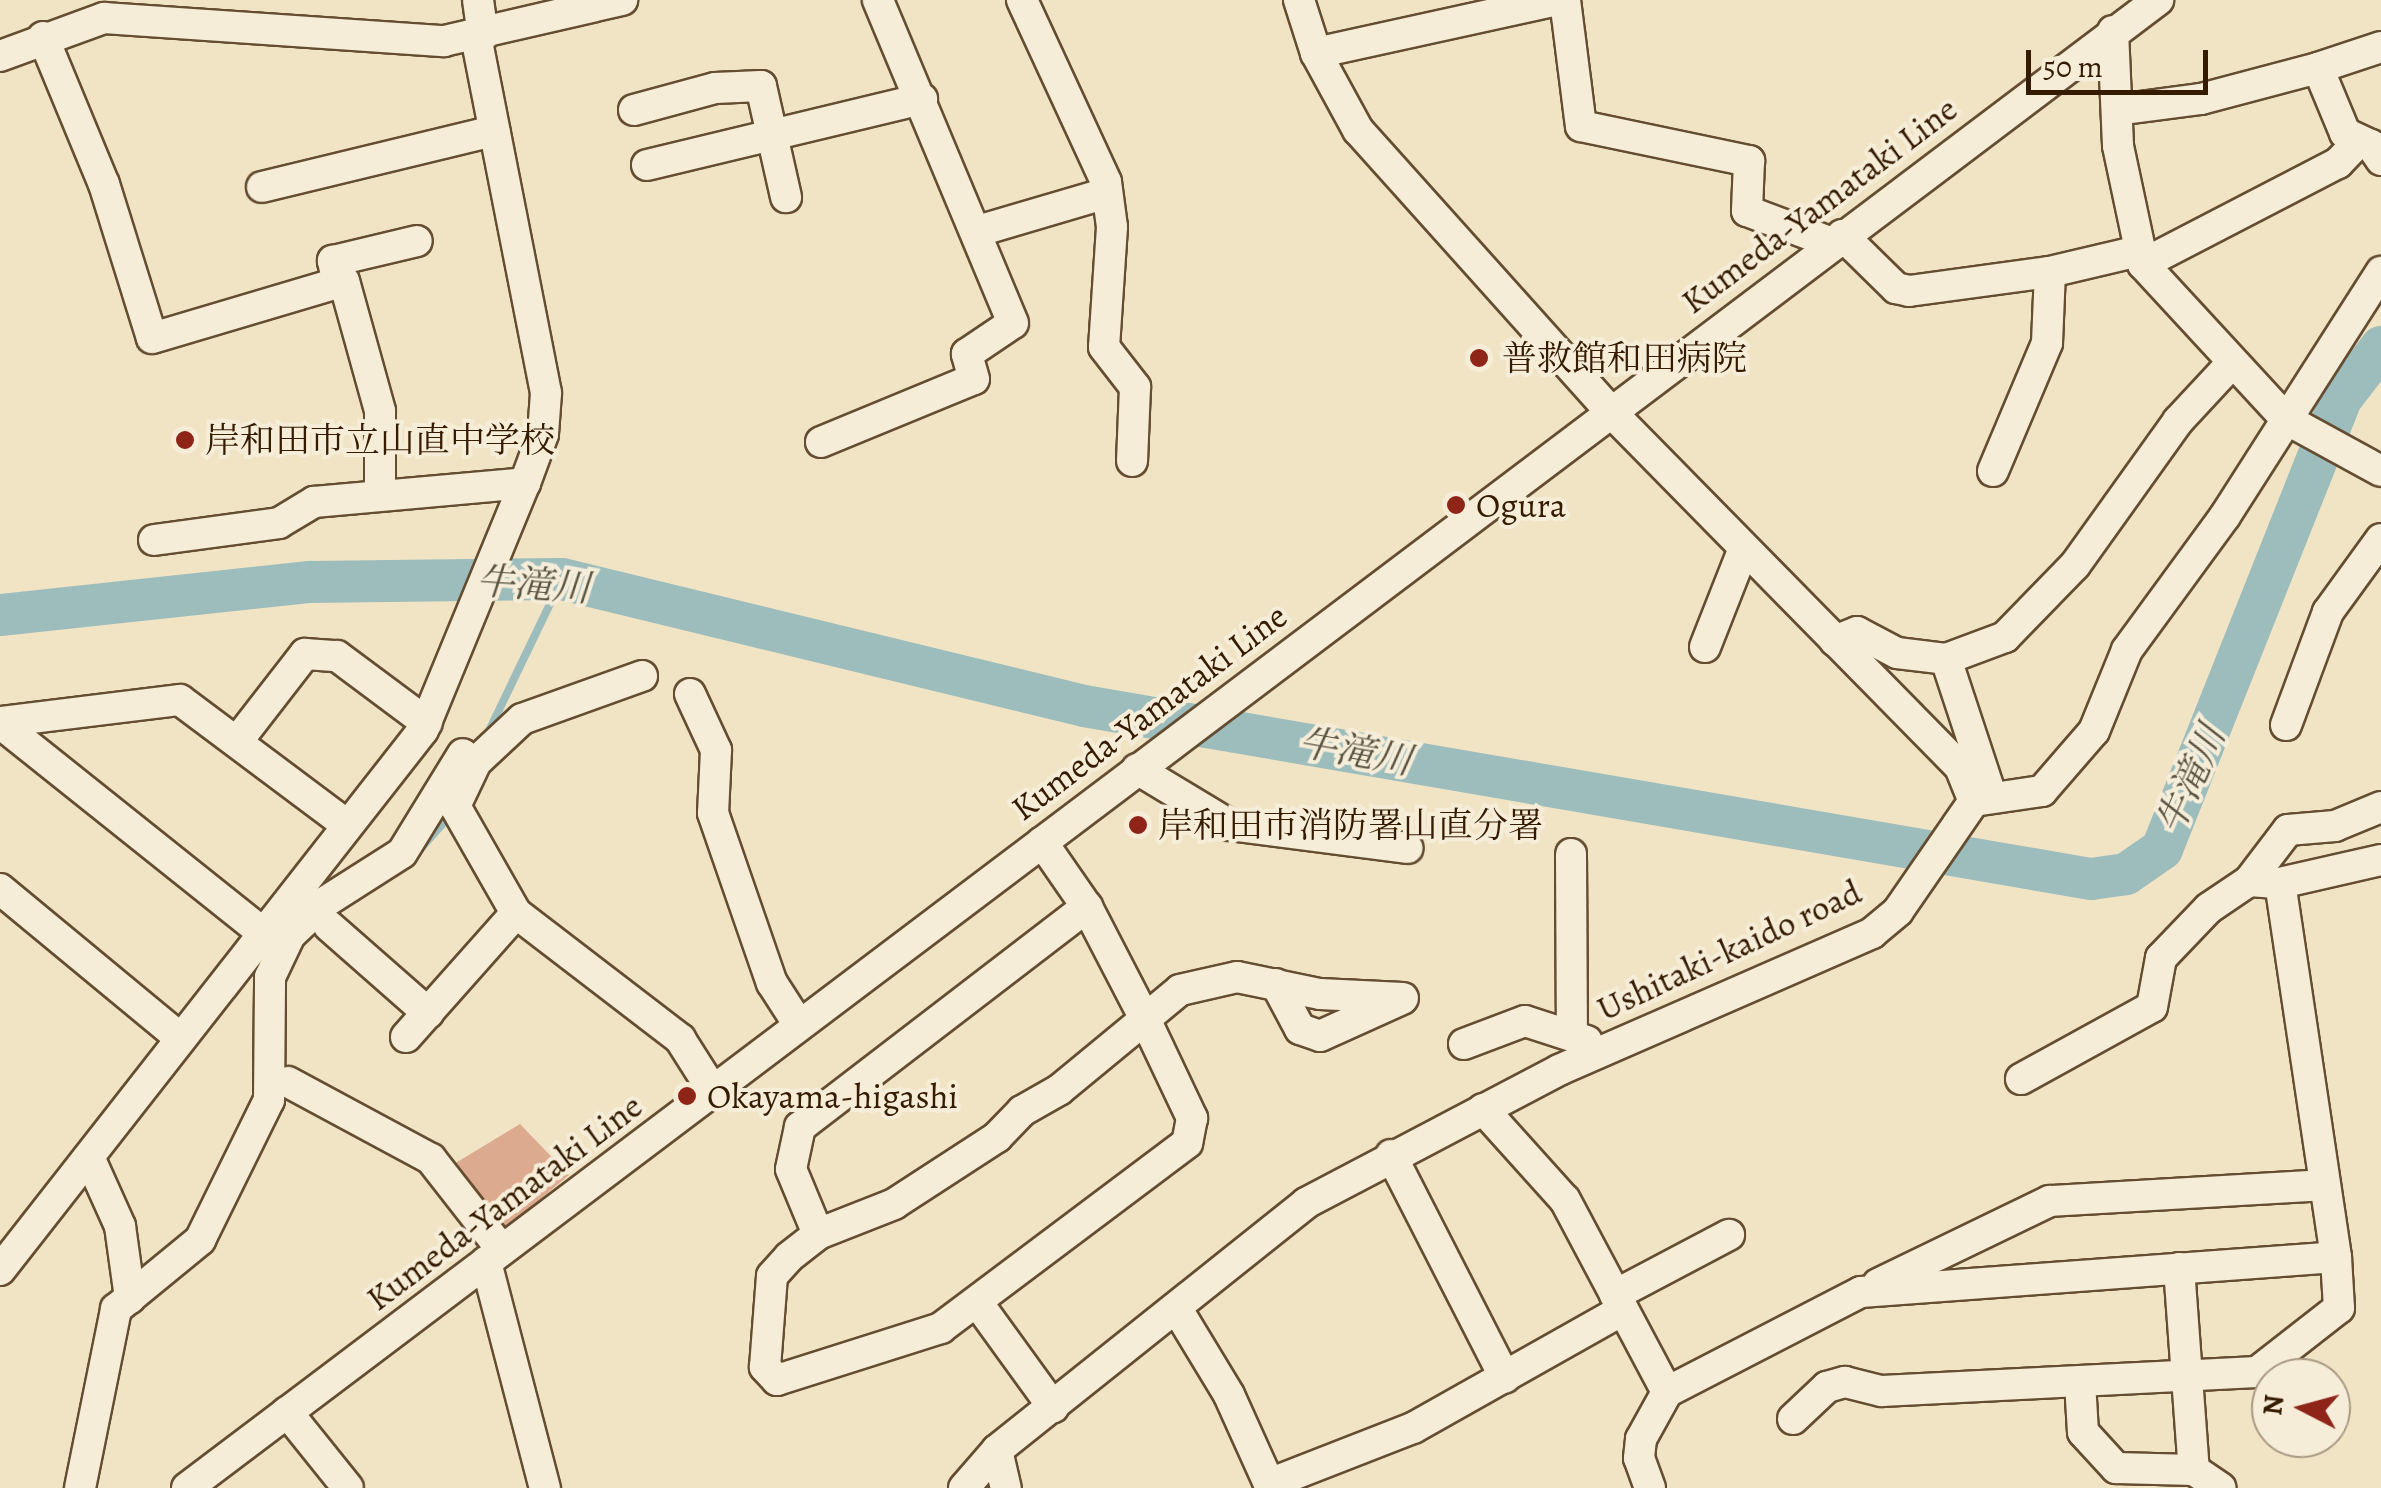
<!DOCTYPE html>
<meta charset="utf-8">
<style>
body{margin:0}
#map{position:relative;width:2381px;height:1488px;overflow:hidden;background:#f1e4c5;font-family:Alegreya,"Noto Serif JP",serif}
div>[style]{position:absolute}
.stream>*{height:8px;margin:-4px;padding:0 4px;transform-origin:4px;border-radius:4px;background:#9dbdbd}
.river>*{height:42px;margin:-21px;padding:0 21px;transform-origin:21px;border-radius:21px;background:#9dbdbd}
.building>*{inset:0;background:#dcaa8f}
.roads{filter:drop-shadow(2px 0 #644d31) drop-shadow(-2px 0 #644d31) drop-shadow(0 2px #644d31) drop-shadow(0 -2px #644d31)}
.minor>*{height:30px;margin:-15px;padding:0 15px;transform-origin:15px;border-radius:15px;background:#f6edd9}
.dots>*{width:28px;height:28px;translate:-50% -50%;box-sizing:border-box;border:5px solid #f6edd9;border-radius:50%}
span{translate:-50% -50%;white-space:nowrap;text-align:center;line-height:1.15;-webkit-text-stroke:8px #f6edd9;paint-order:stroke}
.street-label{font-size:35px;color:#351b00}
.poi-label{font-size:35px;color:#351b00}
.left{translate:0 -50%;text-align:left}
.water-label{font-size:38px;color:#595442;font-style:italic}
.north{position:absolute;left:2251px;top:1358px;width:100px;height:100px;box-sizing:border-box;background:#f6edd9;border:2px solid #a99982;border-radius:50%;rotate:276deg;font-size:28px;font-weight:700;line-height:40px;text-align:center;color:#351b00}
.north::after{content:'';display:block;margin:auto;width:35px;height:45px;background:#8f2418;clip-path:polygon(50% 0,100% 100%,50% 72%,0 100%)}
.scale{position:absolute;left:2026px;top:50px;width:182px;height:45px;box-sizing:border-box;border:5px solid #351b00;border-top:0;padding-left:12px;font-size:30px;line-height:35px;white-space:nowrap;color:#351b00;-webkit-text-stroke:8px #f6edd9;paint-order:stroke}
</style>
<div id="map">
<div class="stream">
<div style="left:486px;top:737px;width:175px;rotate:-64.3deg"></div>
<div style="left:414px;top:856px;width:50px;rotate:-48.3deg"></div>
</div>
<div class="river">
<div style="left:0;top:615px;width:312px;rotate:-6.1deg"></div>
<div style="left:310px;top:582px;width:252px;rotate:-0.7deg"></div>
<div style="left:562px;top:579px;width:537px;rotate:13.67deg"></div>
<div style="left:1084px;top:706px;width:1022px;rotate:9.75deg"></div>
<div style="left:2091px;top:879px;width:35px;rotate:-8deg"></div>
<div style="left:2126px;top:874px;width:44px;rotate:-34.8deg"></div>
<div style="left:2162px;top:849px;width:484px;rotate:-68.3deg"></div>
<div style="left:2341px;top:399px;width:66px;rotate:-52.4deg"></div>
</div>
<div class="building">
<div style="clip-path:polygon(520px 1124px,569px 1175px,498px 1234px,449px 1167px)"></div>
</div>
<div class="roads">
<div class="minor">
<div style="left:478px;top:0;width:36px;rotate:82deg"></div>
<div style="left:1022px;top:0;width:200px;rotate:65.2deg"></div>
<div style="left:1106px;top:182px;width:45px;rotate:82.4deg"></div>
<div style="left:1112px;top:227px;width:120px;rotate:93.8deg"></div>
<div style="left:1104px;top:347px;width:51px;rotate:52.2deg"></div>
<div style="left:1135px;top:387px;width:74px;rotate:92.3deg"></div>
<div style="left:1299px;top:0;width:56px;rotate:72.2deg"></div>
<div style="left:1316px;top:53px;width:88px;rotate:61.4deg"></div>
<div style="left:1358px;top:130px;width:376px;rotate:48.1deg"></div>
<div style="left:1609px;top:410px;width:501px;rotate:45.49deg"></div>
<div style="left:1960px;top:767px;width:37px;rotate:68deg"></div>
<div style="left:1565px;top:0;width:127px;rotate:82.8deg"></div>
<div style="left:1581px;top:126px;width:172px;rotate:11.8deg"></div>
<div style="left:1749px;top:161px;width:50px;rotate:92.3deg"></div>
<div style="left:1747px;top:211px;width:91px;rotate:20.6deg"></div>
<div style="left:2113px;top:31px;width:115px;rotate:87.5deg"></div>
<div style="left:2118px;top:146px;width:121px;rotate:78deg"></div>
<div style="left:2143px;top:264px;width:211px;rotate:47.3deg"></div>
<div style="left:2286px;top:419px;width:108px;rotate:28.7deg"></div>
<div style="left:43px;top:37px;width:159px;rotate:67.5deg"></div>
<div style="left:104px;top:184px;width:161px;rotate:72.7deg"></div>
<div style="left:152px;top:338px;width:200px;rotate:-16.5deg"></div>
<div style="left:344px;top:281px;width:135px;rotate:74.5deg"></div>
<div style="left:380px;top:411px;width:83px;rotate:90deg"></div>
<div style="left:2381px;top:47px;width:66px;rotate:161.6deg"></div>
<div style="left:2318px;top:68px;width:70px;rotate:67.4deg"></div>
<div style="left:2345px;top:133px;width:29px;rotate:25deg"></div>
<div style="left:2371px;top:145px;width:18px;rotate:56deg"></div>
<div style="left:1316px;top:53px;width:247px;rotate:-12.4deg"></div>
<div style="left:0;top:56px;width:111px;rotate:-20.1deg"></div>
<div style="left:104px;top:18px;width:341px;rotate:3.9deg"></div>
<div style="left:444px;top:41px;width:183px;rotate:-13deg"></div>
<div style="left:634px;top:110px;width:84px;rotate:-15.2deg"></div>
<div style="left:715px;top:88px;width:46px;rotate:-2.5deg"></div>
<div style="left:761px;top:86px;width:114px;rotate:77.3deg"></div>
<div style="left:2117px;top:110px;width:85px;rotate:-7.5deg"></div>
<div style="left:2201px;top:99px;width:121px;rotate:-14.8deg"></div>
<div style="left:647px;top:165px;width:283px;rotate:-13.5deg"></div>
<div style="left:262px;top:187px;width:239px;rotate:-13.6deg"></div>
<div style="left:978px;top:231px;width:134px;rotate:-16.4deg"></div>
<div style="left:1842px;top:235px;width:76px;rotate:44.5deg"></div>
<div style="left:1896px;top:288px;width:13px;rotate:13deg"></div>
<div style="left:1909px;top:291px;width:142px;rotate:-7.7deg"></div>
<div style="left:2143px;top:264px;width:220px;rotate:-27.4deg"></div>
<div style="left:2338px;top:163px;width:28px;rotate:-46deg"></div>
<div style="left:338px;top:283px;width:23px;rotate:-103deg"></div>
<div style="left:333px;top:261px;width:86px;rotate:-13.4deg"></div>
<div style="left:821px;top:442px;width:165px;rotate:-22.4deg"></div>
<div style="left:974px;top:379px;width:26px;rotate:-106deg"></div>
<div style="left:967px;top:354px;width:55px;rotate:-34deg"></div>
<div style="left:1013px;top:323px;width:350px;rotate:-112.7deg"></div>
<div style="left:1993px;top:471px;width:139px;rotate:-67.1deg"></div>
<div style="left:2047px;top:343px;width:71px;rotate:-87.6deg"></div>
<div style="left:2050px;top:272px;width:91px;rotate:-13.3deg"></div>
<div style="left:154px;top:540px;width:126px;rotate:-7.7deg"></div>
<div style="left:279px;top:523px;width:41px;rotate:-31deg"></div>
<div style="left:314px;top:502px;width:212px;rotate:-5.1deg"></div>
<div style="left:1835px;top:641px;width:24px;rotate:-22deg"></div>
<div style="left:1857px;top:632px;width:45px;rotate:27.7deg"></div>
<div style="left:1897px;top:653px;width:49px;rotate:7deg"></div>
<div style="left:1946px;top:659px;width:63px;rotate:-20.4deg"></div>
<div style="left:2005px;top:637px;width:100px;rotate:-45.8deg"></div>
<div style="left:2075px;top:565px;width:177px;rotate:-54.4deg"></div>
<div style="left:2178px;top:421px;width:76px;rotate:-47.1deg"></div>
<div style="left:1705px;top:647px;width:106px;rotate:-68.5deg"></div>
<div style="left:1946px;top:659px;width:140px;rotate:71.7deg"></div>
<div style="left:642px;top:676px;width:127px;rotate:160.3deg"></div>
<div style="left:522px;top:719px;width:63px;rotate:136.9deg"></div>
<div style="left:476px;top:762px;width:49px;rotate:115.5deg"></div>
<div style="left:455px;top:806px;width:123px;rotate:60.3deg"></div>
<div style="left:516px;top:913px;width:207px;rotate:37.5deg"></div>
<div style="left:680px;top:1039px;width:62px;rotate:57.6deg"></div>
<div style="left:690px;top:694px;width:62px;rotate:65.1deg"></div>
<div style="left:716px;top:750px;width:63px;rotate:92.7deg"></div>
<div style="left:713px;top:813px;width:180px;rotate:70.9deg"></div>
<div style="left:772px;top:983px;width:50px;rotate:57.3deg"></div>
<div style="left:0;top:722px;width:181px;rotate:-7deg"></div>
<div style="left:180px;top:700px;width:209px;rotate:36.8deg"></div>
<div style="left:0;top:723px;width:335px;rotate:38.6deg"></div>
<div style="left:2286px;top:725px;width:121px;rotate:-69.6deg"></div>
<div style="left:2328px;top:612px;width:90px;rotate:-54deg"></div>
<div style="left:239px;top:739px;width:108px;rotate:-52.2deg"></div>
<div style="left:305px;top:654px;width:32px;rotate:4deg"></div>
<div style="left:337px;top:656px;width:112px;rotate:36.7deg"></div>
<div style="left:1137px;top:769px;width:109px;rotate:31.1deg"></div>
<div style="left:1230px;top:825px;width:179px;rotate:7.4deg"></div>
<div style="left:1042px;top:842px;width:79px;rotate:55.3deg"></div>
<div style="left:1087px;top:907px;width:126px;rotate:62.6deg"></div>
<div style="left:1145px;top:1019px;width:110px;rotate:64.6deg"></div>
<div style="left:1192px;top:1118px;width:25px;rotate:101deg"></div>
<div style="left:1187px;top:1143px;width:308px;rotate:143.1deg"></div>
<div style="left:941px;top:1328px;width:172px;rotate:162.4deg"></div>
<div style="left:777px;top:1380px;width:18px;rotate:-133deg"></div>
<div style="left:765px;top:1367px;width:91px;rotate:-85.6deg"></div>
<div style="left:772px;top:1276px;width:25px;rotate:-48deg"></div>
<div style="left:789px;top:1257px;width:37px;rotate:-38deg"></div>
<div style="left:818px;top:1234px;width:82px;rotate:-21.5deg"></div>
<div style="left:894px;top:1204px;width:123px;rotate:-33deg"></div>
<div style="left:997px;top:1137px;width:36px;rotate:-46deg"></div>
<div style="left:1022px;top:1111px;width:43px;rotate:-29.6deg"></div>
<div style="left:1059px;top:1090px;width:112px;rotate:-39.5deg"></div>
<div style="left:1145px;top:1019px;width:45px;rotate:-39.6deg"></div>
<div style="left:1180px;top:990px;width:58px;rotate:-12.8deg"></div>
<div style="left:1237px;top:977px;width:85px;rotate:11.6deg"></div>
<div style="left:1320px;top:994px;width:83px;rotate:2.8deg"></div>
<div style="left:1571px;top:854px;width:181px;rotate:89.7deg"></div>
<div style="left:2249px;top:881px;width:64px;rotate:-52.6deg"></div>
<div style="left:2288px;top:830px;width:47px;rotate:-4.9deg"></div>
<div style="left:2335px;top:826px;width:50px;rotate:-22.4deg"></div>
<div style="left:0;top:889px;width:231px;rotate:39.6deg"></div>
<div style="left:329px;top:926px;width:132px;rotate:41.3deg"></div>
<div style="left:1276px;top:984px;width:51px;rotate:61.9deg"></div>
<div style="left:1300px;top:1029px;width:21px;rotate:19deg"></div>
<div style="left:1320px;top:1036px;width:90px;rotate:-24.3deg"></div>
<div style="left:406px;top:1037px;width:166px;rotate:-48.4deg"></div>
<div style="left:1464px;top:1044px;width:65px;rotate:-20.7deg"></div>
<div style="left:1525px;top:1021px;width:65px;rotate:17.9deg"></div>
<div style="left:2021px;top:1079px;width:149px;rotate:-28.8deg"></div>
<div style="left:2152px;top:1007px;width:50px;rotate:-79.6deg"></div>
<div style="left:2161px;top:958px;width:69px;rotate:-46.2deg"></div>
<div style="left:2209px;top:908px;width:48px;rotate:-34deg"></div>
<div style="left:2249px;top:881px;width:31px;rotate:4deg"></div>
<div style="left:2280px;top:883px;width:104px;rotate:-12.8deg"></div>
<div style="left:288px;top:1082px;width:162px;rotate:28.3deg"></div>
<div style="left:431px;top:1159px;width:115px;rotate:52deg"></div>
<div style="left:1483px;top:1109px;width:122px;rotate:48deg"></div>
<div style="left:1565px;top:1200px;width:217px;rotate:62deg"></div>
<div style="left:1667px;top:1392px;width:218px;rotate:-27.3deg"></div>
<div style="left:1861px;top:1292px;width:476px;rotate:-4.2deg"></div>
<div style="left:2336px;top:1257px;width:378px;rotate:-98.5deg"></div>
<div style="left:1391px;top:1155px;width:250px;rotate:62.9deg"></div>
<div style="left:89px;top:1157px;width:76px;rotate:65.8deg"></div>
<div style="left:120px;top:1226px;width:73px;rotate:82.1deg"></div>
<div style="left:818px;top:1234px;width:70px;rotate:-112.6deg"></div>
<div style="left:791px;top:1169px;width:43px;rotate:-77.9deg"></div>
<div style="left:800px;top:1127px;width:362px;rotate:-37.5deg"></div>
<div style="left:486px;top:1262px;width:234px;rotate:75.4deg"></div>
<div style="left:2179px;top:1268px;width:203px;rotate:85.8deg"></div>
<div style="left:2194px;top:1470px;width:32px;rotate:34deg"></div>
<div style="left:0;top:1270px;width:686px;rotate:-51.93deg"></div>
<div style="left:423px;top:730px;width:267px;rotate:-67.6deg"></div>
<div style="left:525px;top:483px;width:52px;rotate:-69.8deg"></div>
<div style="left:543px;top:434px;width:41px;rotate:-85.8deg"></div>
<div style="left:546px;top:393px;width:363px;rotate:-101.1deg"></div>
<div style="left:1878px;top:1284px;width:191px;rotate:-25.8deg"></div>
<div style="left:2050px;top:1201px;width:275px;rotate:-3.3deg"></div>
<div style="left:1615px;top:1295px;width:129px;rotate:-27.8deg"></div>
<div style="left:977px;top:1302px;width:130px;rotate:54.1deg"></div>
<div style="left:1177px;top:1309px;width:100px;rotate:58.8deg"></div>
<div style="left:1229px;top:1395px;width:102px;rotate:65.7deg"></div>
<div style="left:2080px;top:1382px;width:50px;rotate:86.6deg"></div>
<div style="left:2083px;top:1432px;width:49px;rotate:47.5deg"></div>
<div style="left:2116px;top:1468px;width:78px;rotate:1.5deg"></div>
<div style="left:287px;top:1412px;width:97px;rotate:51.2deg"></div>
<div style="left:1793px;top:1419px;width:47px;rotate:-43.3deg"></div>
<div style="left:1827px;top:1387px;width:19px;rotate:-16deg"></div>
<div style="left:1845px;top:1382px;width:38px;rotate:14deg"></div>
<div style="left:1882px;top:1391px;width:375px;rotate:-2.9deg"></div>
<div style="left:2257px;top:1372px;width:104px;rotate:-38deg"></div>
<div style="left:2339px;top:1308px;width:51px;rotate:-93.4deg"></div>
<div style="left:997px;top:1450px;width:39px;rotate:77deg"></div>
<div style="left:1269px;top:1484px;width:155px;rotate:-21.3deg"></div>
<div style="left:1413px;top:1428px;width:240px;rotate:-29.4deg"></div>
<div style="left:80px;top:1488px;width:183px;rotate:-78.6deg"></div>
<div style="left:116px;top:1309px;width:109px;rotate:-39.4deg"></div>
<div style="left:200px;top:1240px;width:156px;rotate:-63.8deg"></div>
<div style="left:269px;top:1100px;width:123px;rotate:-89.5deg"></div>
<div style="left:270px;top:977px;width:47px;rotate:-64.5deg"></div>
<div style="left:290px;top:935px;width:48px;rotate:-43.3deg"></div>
<div style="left:325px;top:902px;width:91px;rotate:-32.5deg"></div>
<div style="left:402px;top:853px;width:116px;rotate:-58.4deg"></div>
<div style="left:187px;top:1488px;width:2470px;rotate:-37.05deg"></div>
<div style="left:964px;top:1488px;width:50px;rotate:-49deg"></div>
<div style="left:997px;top:1450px;width:396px;rotate:-38.6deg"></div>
<div style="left:1306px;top:1203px;width:286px;rotate:-27.7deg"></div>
<div style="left:1559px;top:1070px;width:342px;rotate:-23.6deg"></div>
<div style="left:1872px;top:933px;width:34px;rotate:-40deg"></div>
<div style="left:1898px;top:911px;width:134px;rotate:-55.4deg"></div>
<div style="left:1974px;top:801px;width:69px;rotate:-8.4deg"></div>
<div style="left:2042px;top:791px;width:79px;rotate:-49.1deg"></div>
<div style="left:2094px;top:731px;width:87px;rotate:-67.8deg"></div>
<div style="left:2127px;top:650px;width:166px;rotate:-53.8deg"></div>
<div style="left:2225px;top:516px;width:290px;rotate:-57.4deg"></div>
<div style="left:1650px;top:1488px;width:32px;rotate:-110deg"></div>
<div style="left:1639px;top:1458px;width:19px;rotate:-84deg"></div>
<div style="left:1641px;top:1439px;width:54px;rotate:-61deg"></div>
</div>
</div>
<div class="dots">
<div style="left:1479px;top:358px;background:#8f2418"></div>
<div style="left:185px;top:440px;background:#8f2418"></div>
<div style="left:1456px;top:505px;background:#8f2418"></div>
<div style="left:1138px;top:825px;background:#8f2418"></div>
<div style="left:687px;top:1096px;background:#8f2418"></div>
</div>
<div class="street-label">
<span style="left:1819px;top:205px;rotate:-37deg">Kumeda-Yamataki Line</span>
<span style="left:1149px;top:712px;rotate:-37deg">Kumeda-Yamataki Line</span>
<span style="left:1729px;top:950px;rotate:-25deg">Ushitaki-kaido road</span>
<span style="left:504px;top:1202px;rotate:-37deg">Kumeda-Yamataki Line</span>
</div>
<div class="poi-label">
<span class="left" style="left:1502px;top:358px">普救館和田病院</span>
<span class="left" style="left:205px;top:440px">岸和田市立山直中学校</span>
<span class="left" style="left:1476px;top:505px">Ogura</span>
<span class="left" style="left:1158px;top:825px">岸和田市消防署山直分署</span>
<span class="left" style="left:707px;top:1096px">Okayama-higashi</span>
</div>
<div class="water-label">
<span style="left:533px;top:585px;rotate:4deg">牛滝川</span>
<span style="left:1355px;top:752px;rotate:10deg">牛滝川</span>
<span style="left:2191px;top:780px;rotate:-66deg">牛滝川</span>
</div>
<div class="north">N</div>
<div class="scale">50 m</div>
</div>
